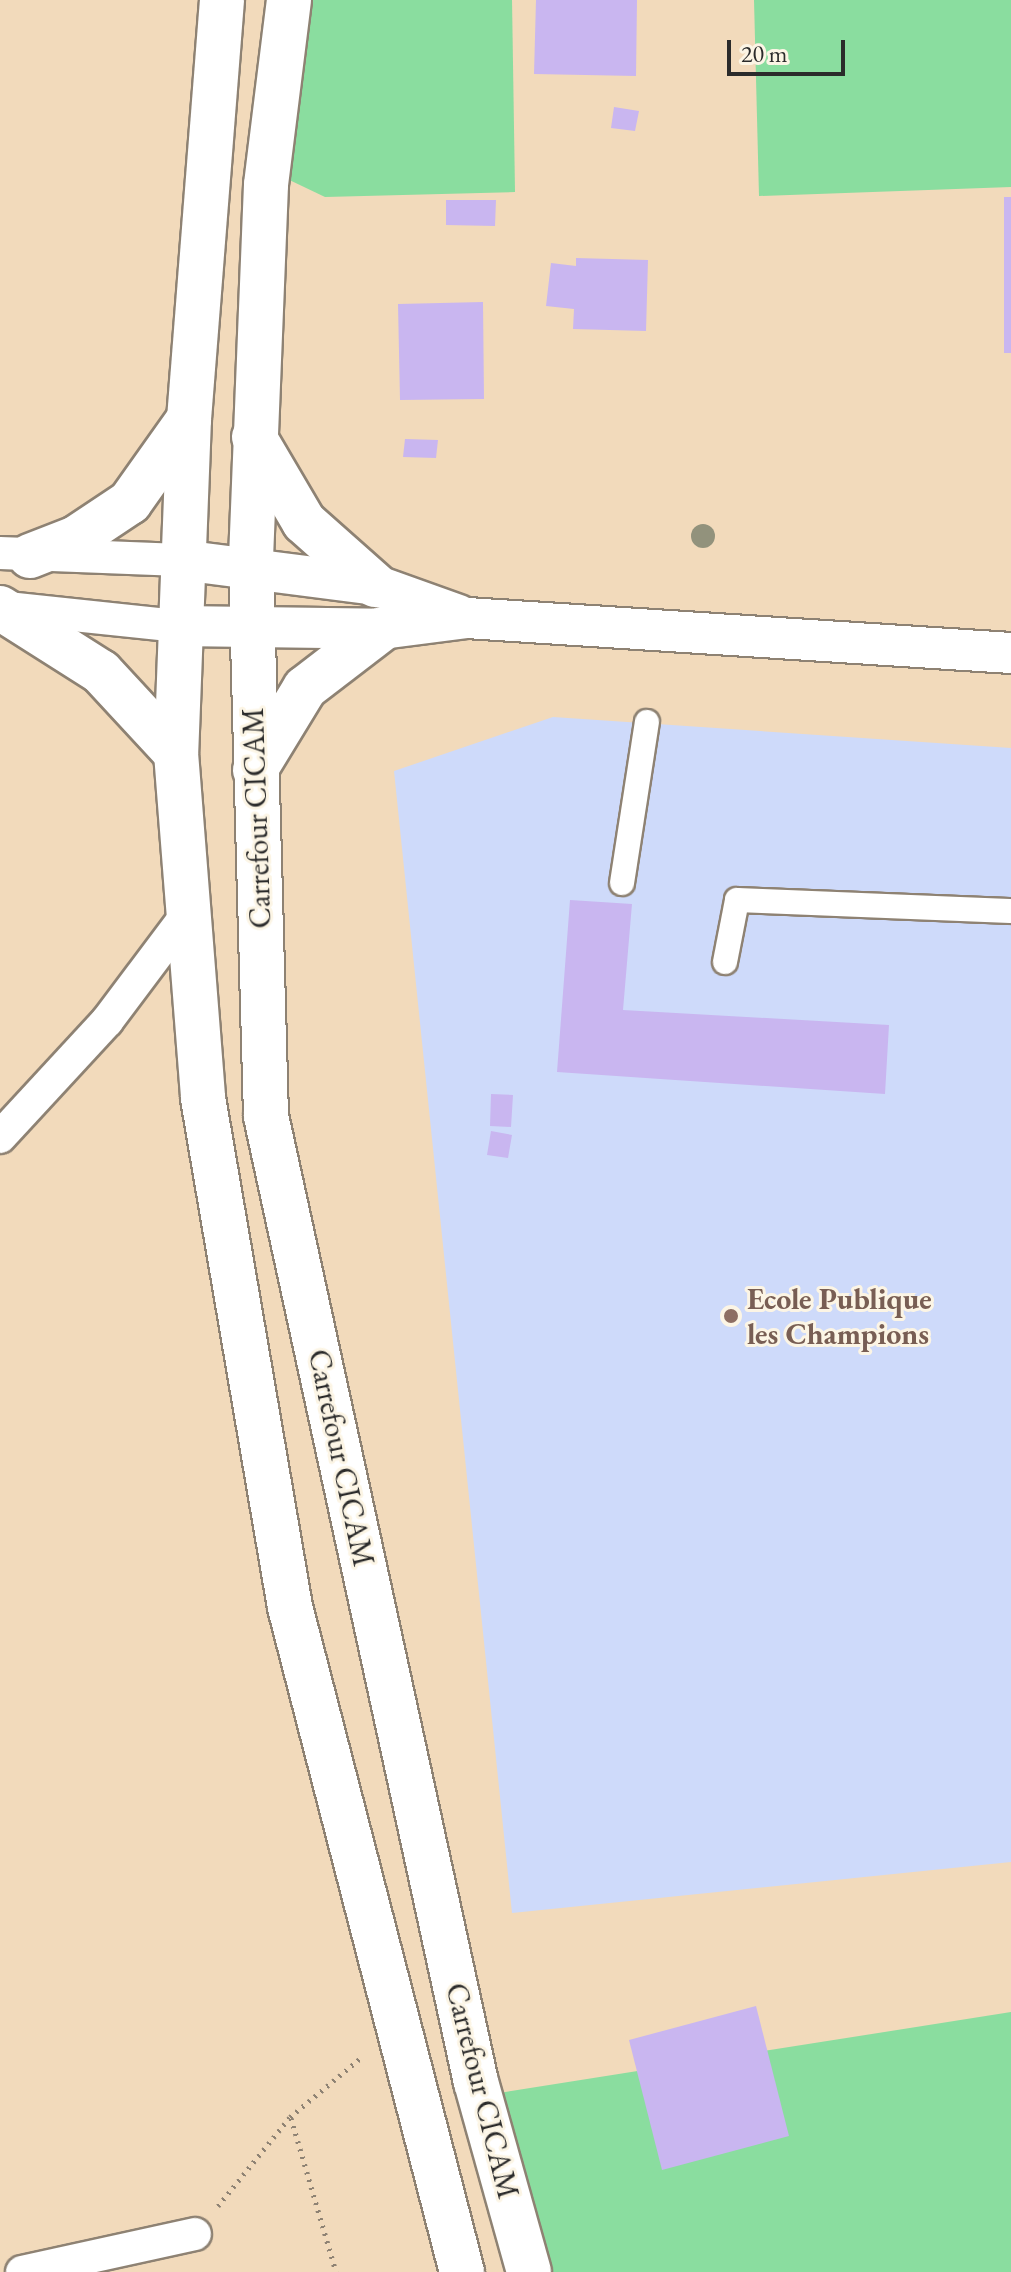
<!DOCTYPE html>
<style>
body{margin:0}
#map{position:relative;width:1011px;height:2272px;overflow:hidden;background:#f2dabb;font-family:"EB Garamond",serif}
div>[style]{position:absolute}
.built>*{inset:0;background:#cedafa}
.green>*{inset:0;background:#8add9f}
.building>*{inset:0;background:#c9b6f0}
.path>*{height:5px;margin-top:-2.5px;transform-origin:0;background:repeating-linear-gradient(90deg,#8e8273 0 2px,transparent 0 8px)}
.roads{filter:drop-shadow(2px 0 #8e8273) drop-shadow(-2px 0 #8e8273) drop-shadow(0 2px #8e8273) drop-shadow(0 -2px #8e8273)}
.pedestrian>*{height:24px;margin:-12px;padding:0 12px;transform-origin:12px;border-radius:12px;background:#fff}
.minor>*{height:32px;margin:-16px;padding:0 16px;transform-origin:16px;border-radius:16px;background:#fff}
.tertiary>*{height:40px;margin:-20px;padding:0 20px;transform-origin:20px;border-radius:20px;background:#fff}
.primary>*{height:44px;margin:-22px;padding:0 22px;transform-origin:22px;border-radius:22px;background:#fff}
.trees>*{width:24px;height:24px;margin:-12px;border-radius:50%;background:#92927c}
.dots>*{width:22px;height:22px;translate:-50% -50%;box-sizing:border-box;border:4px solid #fcf5e5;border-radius:50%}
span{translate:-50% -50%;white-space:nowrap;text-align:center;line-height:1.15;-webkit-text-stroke:6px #fcf5e5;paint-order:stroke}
.street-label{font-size:30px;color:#2b2b2b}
.education-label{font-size:30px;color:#785e54;font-weight:700}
.left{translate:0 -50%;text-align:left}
.scale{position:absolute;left:727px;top:40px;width:118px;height:36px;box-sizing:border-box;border:4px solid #2b2b2b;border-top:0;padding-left:10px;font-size:24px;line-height:28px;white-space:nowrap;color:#2b2b2b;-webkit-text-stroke:6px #fcf5e5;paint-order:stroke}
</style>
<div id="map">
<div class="built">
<div style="clip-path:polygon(553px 717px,1011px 748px,1011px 1862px,512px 1913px,394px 771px)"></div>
</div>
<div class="green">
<div style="clip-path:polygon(308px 0,512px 0,515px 192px,325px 197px,281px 176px)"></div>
<div style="clip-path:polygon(754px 0,1011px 0,1011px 187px,759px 196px)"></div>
<div style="clip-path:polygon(1011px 2012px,1011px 2272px,515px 2272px,467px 2098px)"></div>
</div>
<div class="building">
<div style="clip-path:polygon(536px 0,637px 0,636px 76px,534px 74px)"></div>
<div style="clip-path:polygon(614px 107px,639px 111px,635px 131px,611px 128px)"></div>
<div style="clip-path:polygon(1004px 197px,1011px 197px,1011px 353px,1004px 353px)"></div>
<div style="clip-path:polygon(446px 200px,496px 200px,495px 226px,446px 225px)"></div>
<div style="clip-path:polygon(576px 258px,648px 260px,646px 331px,573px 329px,574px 309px,546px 306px,551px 263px,576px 266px)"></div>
<div style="clip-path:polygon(483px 302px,484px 399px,400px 400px,398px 304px)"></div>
<div style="clip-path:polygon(405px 439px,438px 440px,436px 458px,403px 457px)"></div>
<div style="clip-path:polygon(570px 900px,632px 904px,623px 1010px,889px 1025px,885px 1094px,557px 1072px)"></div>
<div style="clip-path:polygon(491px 1094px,513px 1095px,511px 1127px,490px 1126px)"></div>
<div style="clip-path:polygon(491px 1131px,512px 1135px,508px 1158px,487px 1155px)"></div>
<div style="clip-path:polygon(756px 2006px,789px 2136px,662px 2170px,629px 2040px)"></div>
</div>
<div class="path">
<div style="left:291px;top:2118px;width:160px;rotate:73.7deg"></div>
<div style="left:218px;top:2206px;width:114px;rotate:-51deg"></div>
<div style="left:290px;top:2117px;width:95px;rotate:-39.9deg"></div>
</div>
<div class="roads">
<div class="pedestrian">
<div style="left:622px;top:883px;width:163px;rotate:-81.2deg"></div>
<div style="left:725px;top:962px;width:63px;rotate:-79deg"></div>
<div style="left:737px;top:900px;width:274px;rotate:2.3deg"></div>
</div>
<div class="minor">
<div style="left:0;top:553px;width:181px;rotate:2.2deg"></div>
<div style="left:7px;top:608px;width:173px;rotate:6deg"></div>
<div style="left:0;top:1137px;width:158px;rotate:-47.3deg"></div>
<div style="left:107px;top:1021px;width:135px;rotate:-53.1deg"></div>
<div style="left:22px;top:2272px;width:177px;rotate:-12.4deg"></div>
</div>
<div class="tertiary">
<div style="left:181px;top:560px;width:196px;rotate:7.3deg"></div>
<div style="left:375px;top:585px;width:89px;rotate:19.7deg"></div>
<div style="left:179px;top:626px;width:203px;rotate:0.8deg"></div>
<div style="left:382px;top:629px;width:86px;rotate:-7.4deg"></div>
<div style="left:467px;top:618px;width:545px;rotate:3.68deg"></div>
</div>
<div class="primary">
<div style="left:222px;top:0;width:420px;rotate:94.5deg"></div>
<div style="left:189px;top:419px;width:334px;rotate:92.2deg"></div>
<div style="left:176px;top:753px;width:346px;rotate:85.5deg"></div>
<div style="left:203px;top:1098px;width:516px;rotate:80.3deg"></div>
<div style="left:290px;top:1607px;width:687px;rotate:75.5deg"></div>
<div style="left:289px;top:0;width:186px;rotate:97.1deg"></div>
<div style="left:266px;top:185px;width:381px;rotate:92.3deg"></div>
<div style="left:251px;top:566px;width:550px;rotate:88.44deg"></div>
<div style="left:266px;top:1116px;width:989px;rotate:77.74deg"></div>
<div style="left:476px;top:2082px;width:197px;rotate:74.4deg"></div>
<div style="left:254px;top:437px;width:99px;rotate:59.5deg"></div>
<div style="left:304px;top:522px;width:95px;rotate:41.6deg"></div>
<div style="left:30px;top:556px;width:49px;rotate:-21.4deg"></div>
<div style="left:76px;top:538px;width:65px;rotate:-33.7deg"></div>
<div style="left:130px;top:502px;width:102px;rotate:-54.6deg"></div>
<div style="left:0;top:608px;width:120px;rotate:32.4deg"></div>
<div style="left:101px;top:672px;width:110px;rotate:47.2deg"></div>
<div style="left:255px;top:770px;width:96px;rotate:-58.6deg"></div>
<div style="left:305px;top:688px;width:97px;rotate:-37.5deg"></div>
</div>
</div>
<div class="trees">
<div style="left:703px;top:536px"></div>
</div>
<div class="dots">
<div style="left:731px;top:1316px;background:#8d6e63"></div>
</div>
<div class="street-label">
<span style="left:257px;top:818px;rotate:-92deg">Carrefour CICAM</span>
<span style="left:341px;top:1458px;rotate:78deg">Carrefour CICAM</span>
<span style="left:482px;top:2091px;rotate:76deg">Carrefour CICAM</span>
</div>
<div class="education-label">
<span class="left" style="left:747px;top:1316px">Ecole Publique<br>les Champions</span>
</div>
<div class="scale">20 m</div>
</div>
